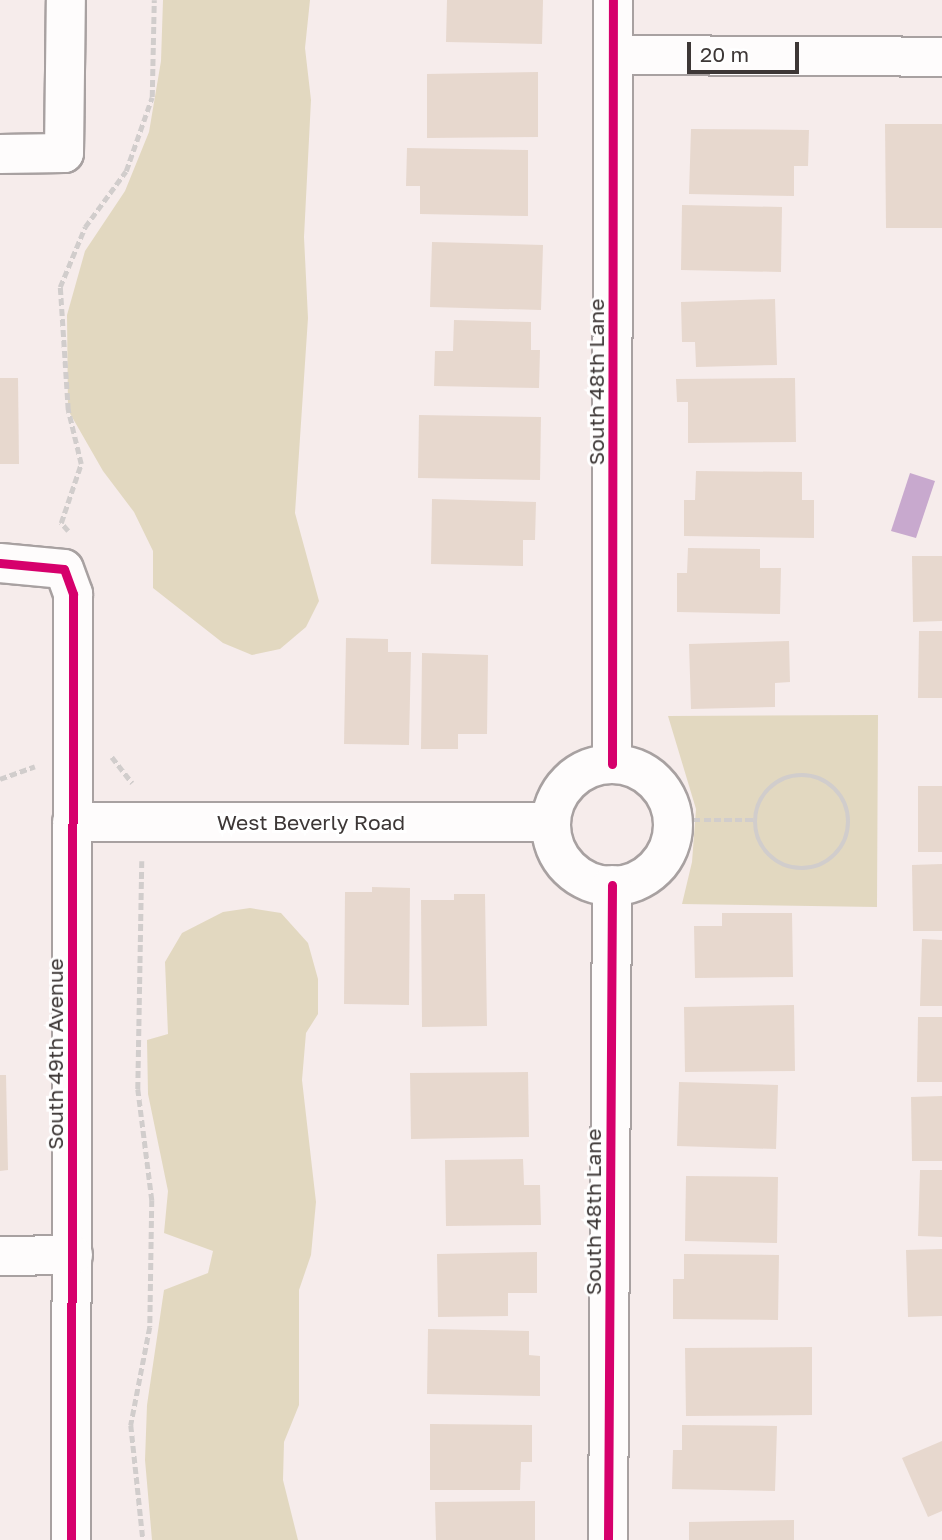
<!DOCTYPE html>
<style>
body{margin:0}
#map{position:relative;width:942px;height:1540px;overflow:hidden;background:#f6eceb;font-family:"Golos Text",sans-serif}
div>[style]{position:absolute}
.green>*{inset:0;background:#e2d8c0}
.water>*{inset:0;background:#c8a9ce}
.building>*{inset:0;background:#e7d8ce}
.path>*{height:4.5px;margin-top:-2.25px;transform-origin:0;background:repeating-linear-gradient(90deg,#d1cdcc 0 7px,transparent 0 10.5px)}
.path>.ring{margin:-2.25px;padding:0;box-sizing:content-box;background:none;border:4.5px solid #d1cdcc;border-radius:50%}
.roads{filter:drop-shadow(2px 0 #a8a1a1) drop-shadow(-2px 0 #a8a1a1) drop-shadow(0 2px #a8a1a1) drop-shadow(0 -2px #a8a1a1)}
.minor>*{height:38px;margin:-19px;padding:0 19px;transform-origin:19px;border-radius:19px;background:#fefcfc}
.minor>.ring{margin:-19px;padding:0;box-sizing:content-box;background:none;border:38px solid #fefcfc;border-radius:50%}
.cycleway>*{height:9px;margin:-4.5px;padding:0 4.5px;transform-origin:4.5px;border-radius:4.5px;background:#d6006c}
span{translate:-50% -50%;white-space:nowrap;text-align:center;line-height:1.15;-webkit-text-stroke:6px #fff;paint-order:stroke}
.street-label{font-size:21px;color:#3d3736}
.scale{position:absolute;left:687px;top:42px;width:112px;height:32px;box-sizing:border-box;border:4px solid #3d3736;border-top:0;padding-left:9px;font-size:21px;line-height:24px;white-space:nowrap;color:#3d3736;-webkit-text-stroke:5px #fff;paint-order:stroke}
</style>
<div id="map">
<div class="green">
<div style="clip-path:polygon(163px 0,310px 0,305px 48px,311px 100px,304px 237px,308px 318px,295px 513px,319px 601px,306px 627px,280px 649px,252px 655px,223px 643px,153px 588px,153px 551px,134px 512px,103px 471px,68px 410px,67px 315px,85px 251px,125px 191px,149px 132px,161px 61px)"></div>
<div style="clip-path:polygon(878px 715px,877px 907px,682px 904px,692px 862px,696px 809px,668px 716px)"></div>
<div style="clip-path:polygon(250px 908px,281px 913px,308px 943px,318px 979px,318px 1014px,306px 1033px,302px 1080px,316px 1202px,311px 1255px,299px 1290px,299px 1405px,284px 1442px,283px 1480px,298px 1540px,152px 1540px,145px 1460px,147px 1405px,164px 1290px,208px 1273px,213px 1251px,164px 1233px,168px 1191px,148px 1094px,147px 1040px,168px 1034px,165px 962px,182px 933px,223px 912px)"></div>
</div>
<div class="water">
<div style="clip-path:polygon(910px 473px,935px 481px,916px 538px,891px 531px)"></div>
</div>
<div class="building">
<div style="clip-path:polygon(447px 0,543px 0,542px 44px,446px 42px)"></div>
<div style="clip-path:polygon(538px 72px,538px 137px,427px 138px,427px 74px)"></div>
<div style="clip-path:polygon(885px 124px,942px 124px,942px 228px,886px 228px)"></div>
<div style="clip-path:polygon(691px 129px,809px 130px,808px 166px,794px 166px,794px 196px,689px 194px)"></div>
<div style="clip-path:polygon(407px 148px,528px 150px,528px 216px,420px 214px,420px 186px,406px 186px)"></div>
<div style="clip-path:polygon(682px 205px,782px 207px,781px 272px,681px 270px)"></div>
<div style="clip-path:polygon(432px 242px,543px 245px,541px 310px,430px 307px)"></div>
<div style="clip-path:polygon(775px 299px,777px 365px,696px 367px,695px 342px,682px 342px,681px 302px)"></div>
<div style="clip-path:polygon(454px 320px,531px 322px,531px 350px,540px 350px,539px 388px,434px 386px,435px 351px,453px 351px)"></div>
<div style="clip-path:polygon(0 378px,18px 378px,19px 464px,0 464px)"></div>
<div style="clip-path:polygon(795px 378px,796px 442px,688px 443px,688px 402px,677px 402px,676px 379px)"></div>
<div style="clip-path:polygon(419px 415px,541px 417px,540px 480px,418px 478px)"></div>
<div style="clip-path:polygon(696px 471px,802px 472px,802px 500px,814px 500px,814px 538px,684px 536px,684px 500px,695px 500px)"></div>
<div style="clip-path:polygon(432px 499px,536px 502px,535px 540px,523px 540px,523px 566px,431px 564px)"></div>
<div style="clip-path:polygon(688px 548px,760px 549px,760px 568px,781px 568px,780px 614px,677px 612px,677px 573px,687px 573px)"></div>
<div style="clip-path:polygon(912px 556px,942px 556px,942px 621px,913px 622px)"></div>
<div style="clip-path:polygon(919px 631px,942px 631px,942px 698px,918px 698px)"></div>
<div style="clip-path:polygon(346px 638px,388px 639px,388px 652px,411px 652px,409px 745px,344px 744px)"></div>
<div style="clip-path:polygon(789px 641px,790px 682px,775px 683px,775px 707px,691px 709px,689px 644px)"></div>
<div style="clip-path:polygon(422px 653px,488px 655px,487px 734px,458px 734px,458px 749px,421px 749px)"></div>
<div style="clip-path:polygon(918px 786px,942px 786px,942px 852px,918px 852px)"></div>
<div style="clip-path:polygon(942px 864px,942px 931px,913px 931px,912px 865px)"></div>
<div style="clip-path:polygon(372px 887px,410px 888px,409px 1005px,344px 1004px,345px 892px,372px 892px)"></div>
<div style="clip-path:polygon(454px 894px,485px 894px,487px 1026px,422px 1027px,421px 900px,454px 900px)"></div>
<div style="clip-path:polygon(722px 913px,792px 913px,793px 977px,695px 978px,694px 926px,722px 926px)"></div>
<div style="clip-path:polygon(922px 939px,942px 940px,942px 1006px,920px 1006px)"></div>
<div style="clip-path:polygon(794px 1005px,795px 1071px,685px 1072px,684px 1007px)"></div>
<div style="clip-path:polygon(918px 1017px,942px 1017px,942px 1082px,917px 1082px)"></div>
<div style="clip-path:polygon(528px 1072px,529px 1137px,411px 1139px,410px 1073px)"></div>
<div style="clip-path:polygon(0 1075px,6px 1075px,8px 1170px,0 1171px)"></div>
<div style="clip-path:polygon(679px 1082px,778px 1085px,776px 1149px,677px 1146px)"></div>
<div style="clip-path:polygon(942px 1096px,942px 1161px,912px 1161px,911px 1097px)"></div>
<div style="clip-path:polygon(523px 1159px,524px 1185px,540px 1185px,541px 1225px,446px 1226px,445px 1160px)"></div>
<div style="clip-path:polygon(920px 1170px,942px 1170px,942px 1237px,918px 1236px)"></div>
<div style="clip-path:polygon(686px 1176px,778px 1177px,777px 1243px,685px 1241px)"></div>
<div style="clip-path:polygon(942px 1249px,942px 1316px,908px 1317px,906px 1250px)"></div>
<div style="clip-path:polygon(537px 1252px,537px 1293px,508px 1293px,508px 1316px,438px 1317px,437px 1254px)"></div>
<div style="clip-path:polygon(684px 1254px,779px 1255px,778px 1320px,673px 1319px,673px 1279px,684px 1279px)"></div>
<div style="clip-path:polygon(428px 1329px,529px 1331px,529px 1355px,540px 1356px,540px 1396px,427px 1394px)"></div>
<div style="clip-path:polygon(812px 1347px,812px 1415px,686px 1416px,685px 1348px)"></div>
<div style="clip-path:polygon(430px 1424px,532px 1425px,532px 1462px,521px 1462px,520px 1490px,430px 1490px)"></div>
<div style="clip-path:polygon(682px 1425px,777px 1426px,775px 1491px,672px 1489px,673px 1450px,682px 1450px)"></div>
<div style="clip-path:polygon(942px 1441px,942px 1511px,928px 1517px,902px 1458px)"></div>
<div style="clip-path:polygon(535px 1501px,535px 1540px,436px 1540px,435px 1502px)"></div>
<div style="clip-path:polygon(794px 1520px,794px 1540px,689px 1540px,689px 1522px)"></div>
</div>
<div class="path">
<div style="left:68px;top:531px;width:11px;rotate:-131deg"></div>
<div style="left:61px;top:523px;width:62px;rotate:-71.3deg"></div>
<div style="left:81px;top:464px;width:56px;rotate:-103.5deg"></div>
<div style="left:68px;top:410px;width:123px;rotate:-93.7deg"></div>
<div style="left:60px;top:287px;width:65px;rotate:-67.4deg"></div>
<div style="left:85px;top:227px;width:69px;rotate:-53.8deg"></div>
<div style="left:126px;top:171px;width:78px;rotate:-70.6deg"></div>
<div style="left:152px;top:97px;width:97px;rotate:-88.8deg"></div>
<div style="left:112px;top:757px;width:33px;rotate:52deg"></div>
<div class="ring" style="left:755px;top:775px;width:89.5px;height:89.5px"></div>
<div style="left:0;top:779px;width:37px;rotate:-20deg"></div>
<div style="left:672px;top:820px;width:82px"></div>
<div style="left:142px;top:861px;width:228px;rotate:91deg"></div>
<div style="left:138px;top:1089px;width:112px;rotate:82.8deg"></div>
<div style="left:152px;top:1200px;width:127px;rotate:90.9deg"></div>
<div style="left:150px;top:1327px;width:100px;rotate:101deg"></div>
<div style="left:131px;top:1425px;width:116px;rotate:84deg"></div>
</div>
<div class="roads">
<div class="minor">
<div style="left:613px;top:55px;width:329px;rotate:0.3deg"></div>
<div style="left:0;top:154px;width:64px;rotate:-0.9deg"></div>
<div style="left:64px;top:153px;width:153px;rotate:-89.3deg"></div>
<div style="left:0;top:563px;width:64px;rotate:5.4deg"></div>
<div style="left:64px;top:569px;width:27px;rotate:70deg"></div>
<div style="left:73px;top:594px;width:946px;rotate:90.12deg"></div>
<div style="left:612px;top:764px;width:764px;rotate:-89.93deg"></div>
<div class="ring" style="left:551px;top:764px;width:84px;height:84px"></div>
<div style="left:72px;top:822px;width:478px"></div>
<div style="left:0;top:1256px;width:73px;rotate:-0.8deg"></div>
<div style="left:608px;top:1540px;width:655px;rotate:-89.65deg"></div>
</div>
</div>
<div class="cycleway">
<div style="left:0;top:563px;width:64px;rotate:5.4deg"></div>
<div style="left:64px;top:569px;width:27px;rotate:70deg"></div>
<div style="left:73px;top:594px;width:946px;rotate:90.12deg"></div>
<div style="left:612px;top:764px;width:764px;rotate:-89.93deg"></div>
<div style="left:608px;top:1540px;width:655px;rotate:-89.65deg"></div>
</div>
<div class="street-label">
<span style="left:596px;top:382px;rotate:-90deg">South 48th Lane</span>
<span style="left:311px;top:822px">West Beverly Road</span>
<span style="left:55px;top:1054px;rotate:-90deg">South 49th Avenue</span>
<span style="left:593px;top:1212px;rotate:-90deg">South 48th Lane</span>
</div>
<div class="scale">20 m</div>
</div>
